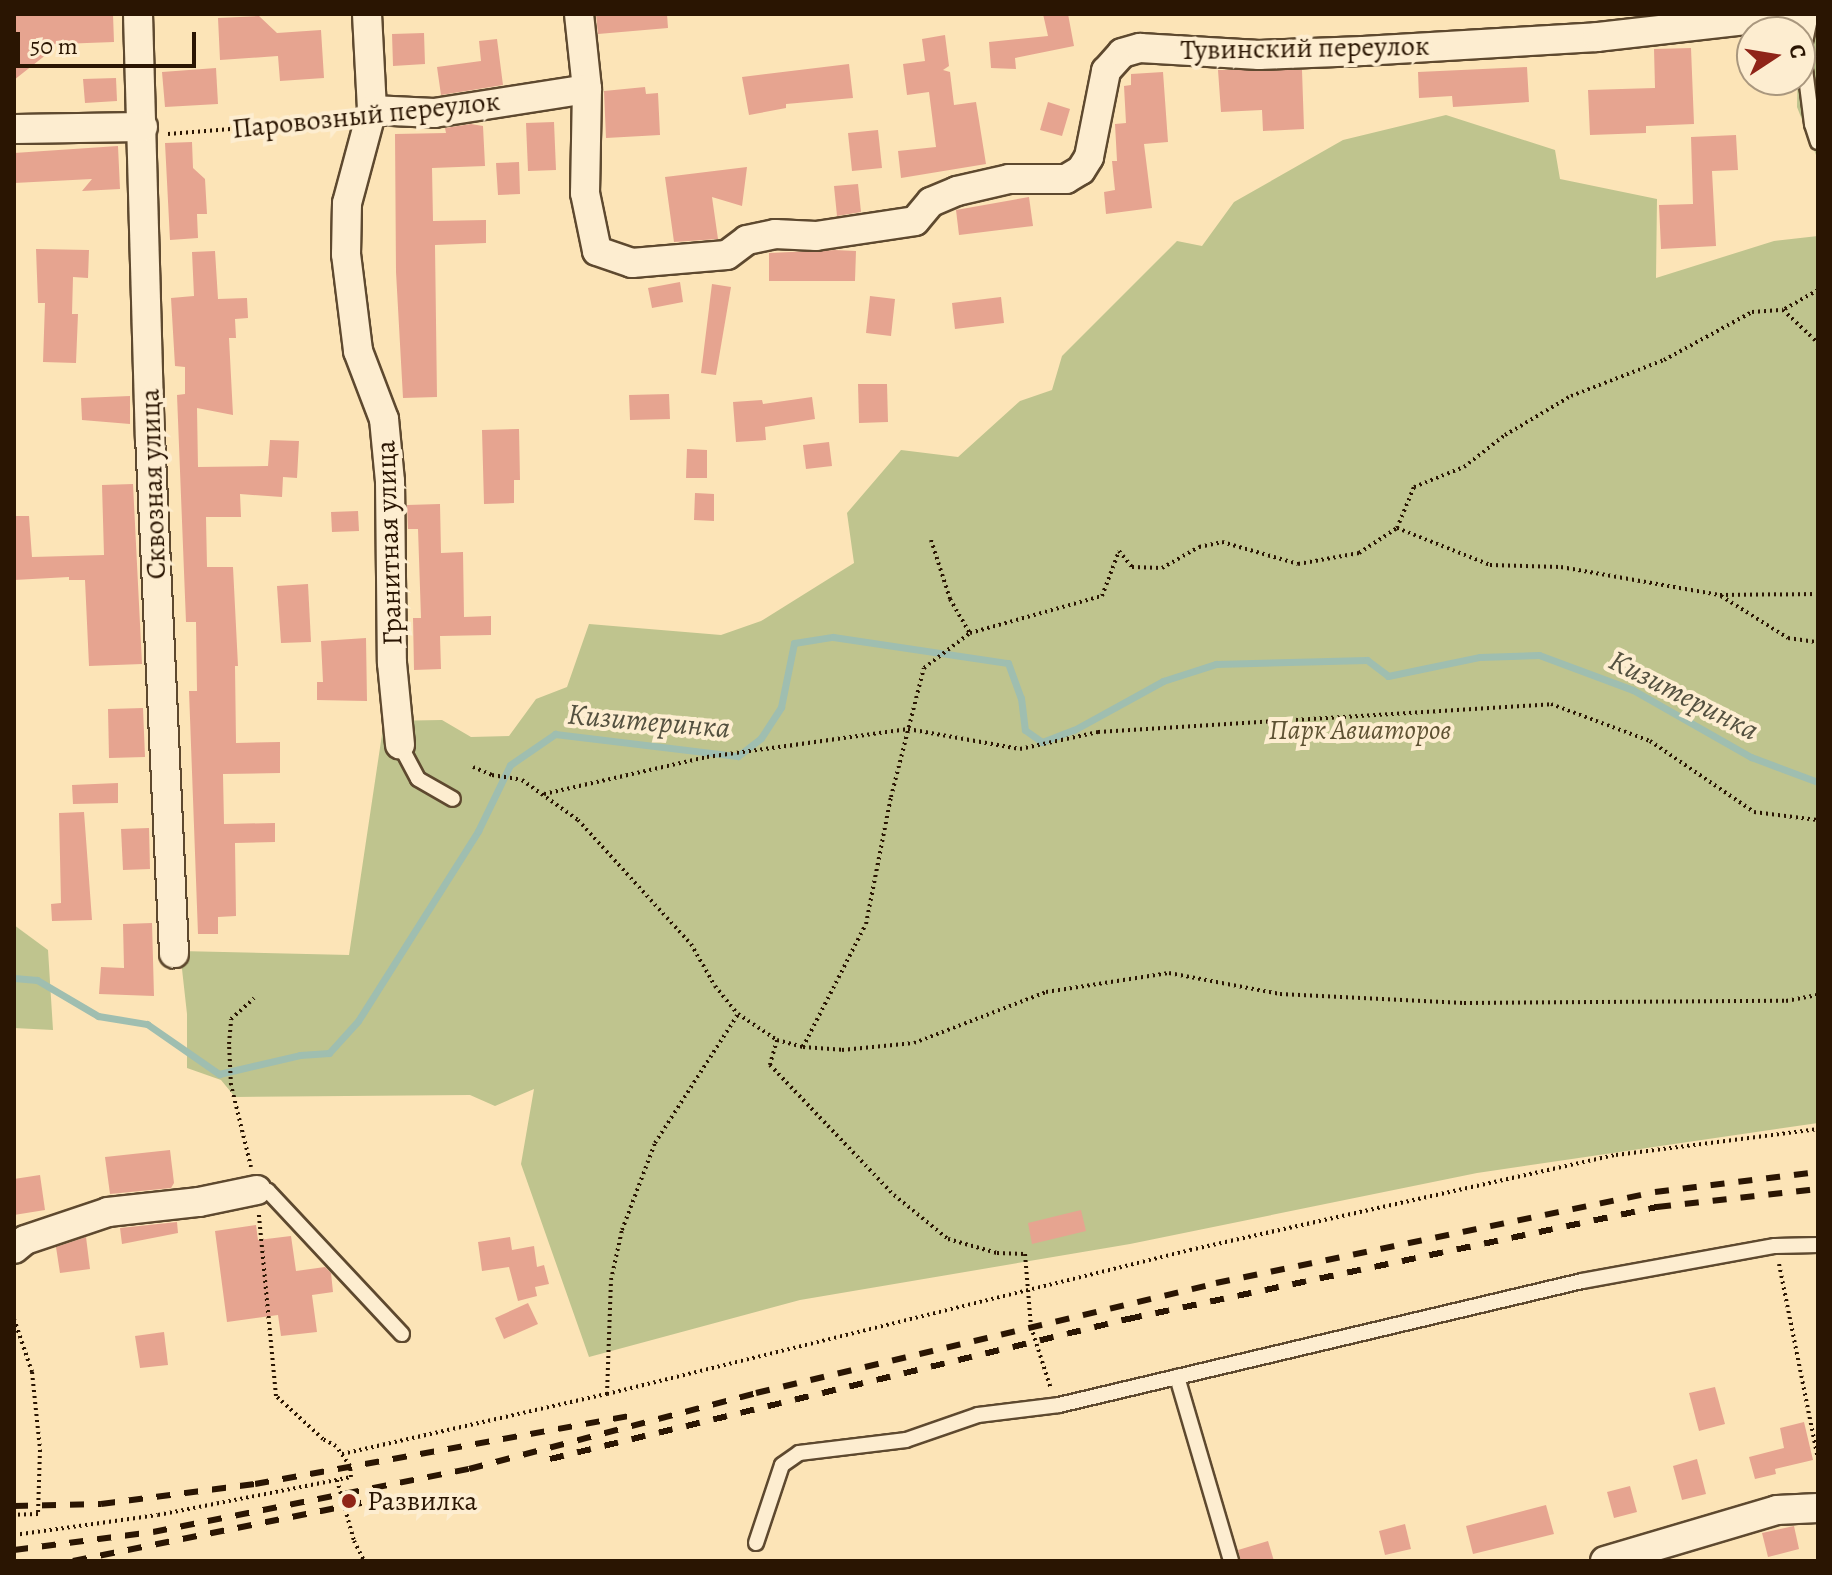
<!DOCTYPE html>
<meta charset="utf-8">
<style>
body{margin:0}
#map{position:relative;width:1832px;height:1575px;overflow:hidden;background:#fce4b7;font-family:Alegreya,serif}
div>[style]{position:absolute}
.green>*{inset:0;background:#bfc48e}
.stream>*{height:7px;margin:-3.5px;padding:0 3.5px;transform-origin:3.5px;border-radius:3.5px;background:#9fbeb0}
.building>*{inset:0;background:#e6a490}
.path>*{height:4px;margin-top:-2px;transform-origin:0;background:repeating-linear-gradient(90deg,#2a1502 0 2px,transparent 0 6px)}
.roads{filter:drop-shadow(2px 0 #5e492f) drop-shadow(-2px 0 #5e492f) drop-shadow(0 2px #5e492f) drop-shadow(0 -2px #5e492f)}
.service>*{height:14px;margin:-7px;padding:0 7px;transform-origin:7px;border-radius:7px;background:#fdedd0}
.minor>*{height:28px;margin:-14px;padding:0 14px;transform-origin:14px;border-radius:14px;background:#fdedd0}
.rail>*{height:6px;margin-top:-3px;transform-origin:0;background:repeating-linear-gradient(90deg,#2a1502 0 14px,transparent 0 28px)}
.dots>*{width:22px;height:22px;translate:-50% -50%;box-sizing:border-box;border:4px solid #fdedd0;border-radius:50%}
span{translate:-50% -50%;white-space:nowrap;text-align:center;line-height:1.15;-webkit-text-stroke:8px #fdedd0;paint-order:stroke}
.street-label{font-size:28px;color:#2a1502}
.park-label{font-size:28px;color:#5e5233;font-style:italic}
.poi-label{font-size:28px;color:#2a1502}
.left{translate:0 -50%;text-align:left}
.water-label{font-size:30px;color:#53503f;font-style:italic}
.frame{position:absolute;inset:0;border:16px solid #2a1502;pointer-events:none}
.north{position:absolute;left:1736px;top:16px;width:80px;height:80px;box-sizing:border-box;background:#fdedd0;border:2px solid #a9977e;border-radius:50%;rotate:78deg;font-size:22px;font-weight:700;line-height:32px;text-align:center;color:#2a1502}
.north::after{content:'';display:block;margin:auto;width:28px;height:36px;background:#8f2418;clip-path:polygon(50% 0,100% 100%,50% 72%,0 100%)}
.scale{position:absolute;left:16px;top:32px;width:180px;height:36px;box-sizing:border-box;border:4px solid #2a1502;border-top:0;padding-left:10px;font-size:24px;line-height:28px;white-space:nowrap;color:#2a1502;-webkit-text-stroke:6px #fdedd0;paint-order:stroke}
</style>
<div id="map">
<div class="green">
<div style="clip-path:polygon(1809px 14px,1818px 14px,1818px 160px,1797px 107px,1799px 20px)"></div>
<div style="clip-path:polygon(1446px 115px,1555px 150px,1560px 179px,1657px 199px,1656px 278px,1774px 241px,1818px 236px,1818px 1123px,1477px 1173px,1130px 1244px,800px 1300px,589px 1357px,521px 1164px,534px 1089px,495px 1106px,470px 1095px,235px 1097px,221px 1080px,187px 1068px,187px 1014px,180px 951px,349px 955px,384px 721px,442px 720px,471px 737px,509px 736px,536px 699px,567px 687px,589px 624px,721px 635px,761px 621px,854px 563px,847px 513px,901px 450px,958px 457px,1020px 401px,1052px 390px,1062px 356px,1177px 241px,1202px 246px,1234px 202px,1343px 140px)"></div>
<div style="clip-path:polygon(14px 925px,48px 950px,53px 1030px,14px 1028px)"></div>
</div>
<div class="stream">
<div style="left:14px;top:978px;width:23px;rotate:5deg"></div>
<div style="left:37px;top:980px;width:71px;rotate:30.5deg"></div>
<div style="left:98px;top:1016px;width:50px;rotate:9.3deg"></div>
<div style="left:147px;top:1024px;width:88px;rotate:34.8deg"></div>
<div style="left:219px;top:1074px;width:83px;rotate:-13.2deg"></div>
<div style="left:300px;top:1055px;width:29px;rotate:-4deg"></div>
<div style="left:329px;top:1053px;width:43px;rotate:-47.8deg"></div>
<div style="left:358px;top:1021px;width:225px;rotate:-57.7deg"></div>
<div style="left:478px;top:831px;width:73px;rotate:-64.1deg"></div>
<div style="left:510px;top:765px;width:55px;rotate:-34.6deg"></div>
<div style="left:555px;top:734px;width:184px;rotate:6.9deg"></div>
<div style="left:738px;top:756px;width:29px;rotate:-38deg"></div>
<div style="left:761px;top:738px;width:37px;rotate:-57deg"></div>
<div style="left:781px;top:707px;width:65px;rotate:-78.5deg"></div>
<div style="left:794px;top:643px;width:39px;rotate:-9deg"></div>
<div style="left:833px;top:637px;width:177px;rotate:8.5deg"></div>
<div style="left:1008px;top:663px;width:37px;rotate:70deg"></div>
<div style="left:1021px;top:698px;width:32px;rotate:83deg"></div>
<div style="left:1025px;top:730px;width:21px;rotate:35deg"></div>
<div style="left:1042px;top:742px;width:34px;rotate:-21deg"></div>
<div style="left:1074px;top:730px;width:102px;rotate:-28.8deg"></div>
<div style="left:1163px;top:681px;width:56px;rotate:-17.8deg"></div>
<div style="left:1216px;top:664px;width:151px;rotate:-1.5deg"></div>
<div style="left:1367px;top:660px;width:26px;rotate:37deg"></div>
<div style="left:1388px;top:676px;width:94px;rotate:-11.7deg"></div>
<div style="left:1480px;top:657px;width:59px;rotate:-1.9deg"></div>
<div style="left:1539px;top:655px;width:100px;rotate:20.4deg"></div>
<div style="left:1633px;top:690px;width:136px;rotate:29.6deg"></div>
<div style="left:1751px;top:757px;width:72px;rotate:20.5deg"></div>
</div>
<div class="building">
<div style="clip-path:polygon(14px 14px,113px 14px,114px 42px,33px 45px,47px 54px,14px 80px)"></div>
<div style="clip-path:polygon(596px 14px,667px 14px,668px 28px,598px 34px)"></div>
<div style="clip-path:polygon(1043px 14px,1068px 14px,1074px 46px,1015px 58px,1016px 69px,991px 68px,989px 42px,1048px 36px)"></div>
<div style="clip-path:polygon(259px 16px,277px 33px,321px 30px,324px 78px,280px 81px,278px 56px,220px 60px,218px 18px)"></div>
<div style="clip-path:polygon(424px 33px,425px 64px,393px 66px,392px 34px)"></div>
<div style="clip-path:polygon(945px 35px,949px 66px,943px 70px,950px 72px,954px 105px,976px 102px,986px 164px,901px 178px,898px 151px,936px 147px,929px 92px,907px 95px,903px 64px,925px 61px,922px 39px)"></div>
<div style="clip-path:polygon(497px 39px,503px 85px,441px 95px,437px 67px,481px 61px,479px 41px)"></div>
<div style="clip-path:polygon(1691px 48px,1694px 124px,1646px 126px,1646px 133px,1590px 135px,1588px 90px,1655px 88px,1654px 49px)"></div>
<div style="clip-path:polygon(849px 64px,853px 98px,786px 104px,786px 108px,749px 115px,742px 77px)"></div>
<div style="clip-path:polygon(1527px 67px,1529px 102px,1453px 107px,1452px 96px,1419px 98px,1418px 72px)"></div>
<div style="clip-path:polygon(216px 68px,218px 104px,165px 107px,162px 72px)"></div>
<div style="clip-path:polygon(1218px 70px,1302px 70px,1304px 129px,1263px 131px,1262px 110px,1221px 112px)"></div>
<div style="clip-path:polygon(1163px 72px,1168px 142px,1144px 144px,1152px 208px,1106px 214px,1104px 192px,1115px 190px,1112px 161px,1117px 161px,1115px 124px,1126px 123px,1124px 86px,1131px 85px,1131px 74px)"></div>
<div style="clip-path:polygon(116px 78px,117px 101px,85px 103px,83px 79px)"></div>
<div style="clip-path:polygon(645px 87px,646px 94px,658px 93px,660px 135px,606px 138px,604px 91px)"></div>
<div style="clip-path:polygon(1048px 102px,1070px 109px,1062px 136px,1040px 130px)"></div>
<div style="clip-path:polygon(554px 122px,556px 170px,528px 171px,526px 123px)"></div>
<div style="clip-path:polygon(471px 124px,483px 126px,485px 166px,432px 168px,433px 221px,486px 220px,486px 243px,435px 245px,437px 397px,403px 398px,396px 272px,395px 134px,446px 133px,445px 128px)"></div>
<div style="clip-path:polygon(878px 130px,882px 168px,852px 171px,848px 133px)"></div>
<div style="clip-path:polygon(1736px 135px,1738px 170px,1712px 171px,1716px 246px,1661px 249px,1659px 205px,1693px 204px,1691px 137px)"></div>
<div style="clip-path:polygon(192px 142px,193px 168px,205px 179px,207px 214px,197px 214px,198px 238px,170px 240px,165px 143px)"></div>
<div style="clip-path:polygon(118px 146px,120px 189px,82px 191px,92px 179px,14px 183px,14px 153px)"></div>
<div style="clip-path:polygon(519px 162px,520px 194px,498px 195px,496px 163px)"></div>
<div style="clip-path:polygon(747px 167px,742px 206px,712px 197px,718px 239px,674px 242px,665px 177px)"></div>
<div style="clip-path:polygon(858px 184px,861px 212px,837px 216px,834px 186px)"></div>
<div style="clip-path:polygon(1029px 197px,1033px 226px,959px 235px,956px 210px)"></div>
<div style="clip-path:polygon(36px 249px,89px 250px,88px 278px,73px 277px,72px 314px,78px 314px,76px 363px,43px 362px,45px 303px,38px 303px)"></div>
<div style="clip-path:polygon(835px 250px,856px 251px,855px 281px,769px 281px,769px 253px)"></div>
<div style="clip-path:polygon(215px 251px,218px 299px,247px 298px,248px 318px,235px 319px,236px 338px,229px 338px,233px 415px,197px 408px,198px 467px,268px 466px,270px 440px,299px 441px,297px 478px,283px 477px,282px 497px,240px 494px,241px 517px,206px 517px,207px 567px,233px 567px,238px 666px,235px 666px,236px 743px,280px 742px,280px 773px,223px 774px,224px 824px,275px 823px,275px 842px,235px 843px,236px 916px,218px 917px,218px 934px,198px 934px,189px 691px,197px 691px,196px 622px,186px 622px,177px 395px,185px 394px,185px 367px,175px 366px,171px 298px,194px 296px,192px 252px)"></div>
<div style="clip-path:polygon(680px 282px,683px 302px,652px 308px,648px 288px)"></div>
<div style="clip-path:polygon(712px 284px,731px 287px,716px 375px,701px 373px)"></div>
<div style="clip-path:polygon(870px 296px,895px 299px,891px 336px,866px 333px)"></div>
<div style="clip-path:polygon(1001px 297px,1004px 323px,955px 329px,952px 303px)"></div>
<div style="clip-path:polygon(858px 384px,887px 384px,888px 422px,859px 423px)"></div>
<div style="clip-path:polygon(669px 394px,670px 419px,630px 420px,629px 395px)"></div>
<div style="clip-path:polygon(130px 396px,130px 424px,82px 420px,81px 398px)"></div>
<div style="clip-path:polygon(812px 397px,815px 419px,765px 427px,766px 440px,736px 442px,733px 402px,762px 400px,763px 404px)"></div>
<div style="clip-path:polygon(519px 429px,520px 480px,514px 480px,514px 503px,484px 504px,482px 430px)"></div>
<div style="clip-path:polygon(829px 442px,832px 466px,806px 469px,803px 445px)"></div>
<div style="clip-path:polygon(687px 449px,707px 450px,707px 478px,686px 478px)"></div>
<div style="clip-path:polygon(133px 484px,142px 664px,89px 666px,85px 580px,69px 580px,69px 577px,14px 580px,14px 516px,29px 516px,32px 557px,104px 555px,102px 485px)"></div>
<div style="clip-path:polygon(695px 493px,714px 494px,714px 521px,694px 520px)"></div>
<div style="clip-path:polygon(440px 504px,441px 553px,463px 552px,464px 617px,491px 616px,491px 635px,440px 636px,441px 669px,414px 670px,413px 618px,421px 618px,418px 529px,408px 529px,407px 505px)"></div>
<div style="clip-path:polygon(358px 511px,359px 531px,332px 532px,331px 512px)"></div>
<div style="clip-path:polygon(308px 584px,311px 642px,281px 643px,277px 586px)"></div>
<div style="clip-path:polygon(366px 638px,367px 701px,317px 700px,317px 682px,323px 682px,321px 641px)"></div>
<div style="clip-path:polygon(143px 708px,145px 757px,109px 758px,108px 709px)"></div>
<div style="clip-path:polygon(118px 783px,118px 803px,73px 804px,72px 785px)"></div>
<div style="clip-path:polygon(84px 812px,92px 920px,52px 921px,51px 904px,61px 903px,59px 813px)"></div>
<div style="clip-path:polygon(149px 828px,150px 869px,123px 870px,121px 829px)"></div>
<div style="clip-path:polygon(152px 923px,154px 996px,99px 994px,101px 967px,124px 968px,123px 924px)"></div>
<div style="clip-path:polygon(170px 1150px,174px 1183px,171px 1188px,110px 1194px,105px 1157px)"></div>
<div style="clip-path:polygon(40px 1175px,45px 1210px,14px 1215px,14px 1179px)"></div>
<div style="clip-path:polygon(1081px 1210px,1086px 1231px,1032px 1244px,1028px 1223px)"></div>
<div style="clip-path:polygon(177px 1222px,178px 1233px,122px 1244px,120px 1228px)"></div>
<div style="clip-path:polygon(256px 1225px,258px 1240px,291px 1236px,296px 1271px,325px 1267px,331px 1273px,333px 1292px,312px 1295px,317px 1332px,281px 1336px,278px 1315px,227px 1322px,215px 1231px)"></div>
<div style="clip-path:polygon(86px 1237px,90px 1269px,60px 1273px,56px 1247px)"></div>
<div style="clip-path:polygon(510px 1237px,512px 1250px,534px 1246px,537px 1267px,544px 1265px,549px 1284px,535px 1287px,537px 1296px,518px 1301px,509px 1267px,482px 1271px,478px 1242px)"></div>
<div style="clip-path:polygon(528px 1303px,538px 1324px,504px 1339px,495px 1318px)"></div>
<div style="clip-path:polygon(164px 1332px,168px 1365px,140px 1368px,135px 1336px)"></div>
<div style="clip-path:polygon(1715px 1387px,1725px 1424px,1699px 1431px,1689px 1393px)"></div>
<div style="clip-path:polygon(1804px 1422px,1813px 1460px,1775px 1469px,1776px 1474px,1755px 1479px,1749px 1457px,1784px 1448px,1780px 1428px)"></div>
<div style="clip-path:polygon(1697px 1459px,1706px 1494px,1682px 1500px,1673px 1466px)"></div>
<div style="clip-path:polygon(1630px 1486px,1637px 1512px,1614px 1518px,1607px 1492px)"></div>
<div style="clip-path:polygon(1546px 1505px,1554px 1534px,1473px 1554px,1466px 1526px)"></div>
<div style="clip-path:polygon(1405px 1524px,1411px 1549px,1385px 1555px,1379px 1531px)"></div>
<div style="clip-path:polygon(1794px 1526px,1799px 1549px,1768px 1557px,1762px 1533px)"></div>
<div style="clip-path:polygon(1268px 1541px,1274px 1561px,1241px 1561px,1238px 1550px)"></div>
</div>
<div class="path">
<div style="left:1001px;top:14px;width:1px"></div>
<div style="left:168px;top:134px;width:99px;rotate:-4.6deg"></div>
<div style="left:267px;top:126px;width:80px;rotate:-8.6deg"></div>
<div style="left:1818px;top:290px;width:40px;rotate:150.3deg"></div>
<div style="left:1783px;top:310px;width:48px;rotate:43.3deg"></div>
<div style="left:1397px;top:528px;width:44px;rotate:-67.5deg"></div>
<div style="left:1414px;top:487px;width:54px;rotate:-21.8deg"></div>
<div style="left:1464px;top:467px;width:52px;rotate:-38deg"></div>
<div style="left:1505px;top:435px;width:77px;rotate:-30.6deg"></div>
<div style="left:1571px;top:396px;width:100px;rotate:-21.2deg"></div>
<div style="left:1664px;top:360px;width:100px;rotate:-28.6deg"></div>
<div style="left:1752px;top:312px;width:31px;rotate:-4deg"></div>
<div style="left:931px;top:540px;width:62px;rotate:72.1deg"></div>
<div style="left:950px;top:599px;width:39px;rotate:60deg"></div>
<div style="left:1119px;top:551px;width:21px;rotate:51deg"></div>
<div style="left:1132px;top:567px;width:30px;rotate:2deg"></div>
<div style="left:1162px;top:568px;width:43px;rotate:-29.6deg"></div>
<div style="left:1199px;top:547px;width:24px;rotate:-12deg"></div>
<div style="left:1222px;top:542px;width:79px;rotate:16.1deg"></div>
<div style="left:1298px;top:564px;width:62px;rotate:-10.2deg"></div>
<div style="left:1359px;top:553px;width:45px;rotate:-33.3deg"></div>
<div style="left:1397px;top:528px;width:100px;rotate:21.7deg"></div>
<div style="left:1490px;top:565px;width:71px;rotate:1.6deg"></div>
<div style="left:1561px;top:567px;width:161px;rotate:10deg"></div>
<div style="left:1720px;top:595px;width:98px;rotate:-0.6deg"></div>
<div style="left:1721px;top:596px;width:79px;rotate:32.1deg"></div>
<div style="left:1788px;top:638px;width:30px;rotate:8deg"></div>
<div style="left:473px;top:767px;width:21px;rotate:23deg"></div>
<div style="left:492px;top:775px;width:30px;rotate:9deg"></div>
<div style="left:522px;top:780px;width:69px;rotate:35.5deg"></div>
<div style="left:578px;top:820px;width:168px;rotate:47.7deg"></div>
<div style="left:691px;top:944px;width:48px;rotate:60.3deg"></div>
<div style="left:715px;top:986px;width:36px;rotate:51deg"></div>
<div style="left:738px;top:1014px;width:47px;rotate:33.7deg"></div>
<div style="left:777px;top:1040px;width:27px;rotate:15deg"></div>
<div style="left:803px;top:1047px;width:39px;rotate:4deg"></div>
<div style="left:842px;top:1050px;width:72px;rotate:-5.6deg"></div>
<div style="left:914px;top:1043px;width:142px;rotate:-21.1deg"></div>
<div style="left:1046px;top:992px;width:124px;rotate:-8.8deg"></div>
<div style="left:1169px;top:973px;width:113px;rotate:10.7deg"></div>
<div style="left:1280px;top:994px;width:184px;rotate:2.8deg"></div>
<div style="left:1464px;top:1003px;width:322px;rotate:-0.4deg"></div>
<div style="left:1786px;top:1001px;width:33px;rotate:-11deg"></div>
<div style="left:544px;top:794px;width:167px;rotate:-12.8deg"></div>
<div style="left:707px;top:757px;width:203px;rotate:-7.9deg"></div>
<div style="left:908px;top:729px;width:114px;rotate:10.1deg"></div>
<div style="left:1020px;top:749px;width:80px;rotate:-12.3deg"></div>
<div style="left:1098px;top:732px;width:454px;rotate:-3.5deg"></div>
<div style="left:1551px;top:704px;width:106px;rotate:20.5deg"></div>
<div style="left:1650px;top:741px;width:126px;rotate:34.3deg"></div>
<div style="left:1754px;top:812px;width:64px;rotate:7.1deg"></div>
<div style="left:777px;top:1040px;width:26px;rotate:106deg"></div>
<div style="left:770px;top:1065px;width:180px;rotate:46.4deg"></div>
<div style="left:894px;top:1195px;width:70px;rotate:39.2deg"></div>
<div style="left:948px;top:1239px;width:51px;rotate:15.9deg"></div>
<div style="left:997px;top:1253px;width:28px;rotate:2deg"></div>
<div style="left:1025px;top:1254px;width:73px;rotate:85.3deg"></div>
<div style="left:1031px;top:1327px;width:65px;rotate:72.1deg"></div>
<div style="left:803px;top:1047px;width:138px;rotate:-62.9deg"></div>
<div style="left:866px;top:924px;width:129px;rotate:-78.9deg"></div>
<div style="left:891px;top:797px;width:133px;rotate:-75.7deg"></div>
<div style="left:924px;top:668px;width:58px;rotate:-37.3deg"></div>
<div style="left:970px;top:633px;width:137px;rotate:-15.7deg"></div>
<div style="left:1102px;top:596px;width:48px;rotate:-69.3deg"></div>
<div style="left:251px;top:1167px;width:84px;rotate:-103.7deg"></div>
<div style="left:231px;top:1085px;width:41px;rotate:-92.8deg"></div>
<div style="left:229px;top:1044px;width:25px;rotate:-85deg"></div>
<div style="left:231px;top:1019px;width:31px;rotate:-42deg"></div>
<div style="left:1779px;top:1264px;width:200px;rotate:78.7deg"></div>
<div style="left:14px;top:1319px;width:56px;rotate:71.2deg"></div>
<div style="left:32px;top:1372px;width:78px;rotate:84.1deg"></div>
<div style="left:40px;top:1450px;width:64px;rotate:91.8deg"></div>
<div style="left:38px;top:1514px;width:24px;rotate:178deg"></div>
<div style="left:607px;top:1394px;width:114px;rotate:-88deg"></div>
<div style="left:611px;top:1280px;width:51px;rotate:-77.6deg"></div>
<div style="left:622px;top:1230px;width:93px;rotate:-69.2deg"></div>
<div style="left:655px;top:1143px;width:153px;rotate:-57.2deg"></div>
<div style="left:342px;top:1454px;width:272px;rotate:-12.8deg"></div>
<div style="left:607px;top:1394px;width:601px;rotate:-13.87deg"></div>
<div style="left:1190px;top:1250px;width:436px;rotate:-12.6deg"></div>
<div style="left:1616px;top:1155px;width:204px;rotate:-7.3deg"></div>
<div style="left:337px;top:1480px;width:63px;rotate:74.4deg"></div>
<div style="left:354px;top:1541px;width:22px;rotate:63deg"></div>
<div style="left:14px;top:1535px;width:145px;rotate:-7.9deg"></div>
<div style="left:158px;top:1515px;width:197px;rotate:-11.1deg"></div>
<div style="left:351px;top:1477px;width:11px;rotate:-95deg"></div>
<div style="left:350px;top:1466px;width:24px;rotate:-125deg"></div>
<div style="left:336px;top:1446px;width:15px;rotate:-152deg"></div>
<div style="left:323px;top:1439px;width:64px;rotate:-137.5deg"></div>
<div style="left:276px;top:1396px;width:182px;rotate:-95.4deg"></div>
</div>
<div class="roads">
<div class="service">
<div style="left:1811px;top:14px;width:40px;rotate:102deg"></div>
<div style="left:1803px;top:53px;width:72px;rotate:82.8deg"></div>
<div style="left:1812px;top:124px;width:19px;rotate:72deg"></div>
<div style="left:400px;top:745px;width:38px;rotate:62deg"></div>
<div style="left:418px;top:779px;width:40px;rotate:29.7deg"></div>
<div style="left:257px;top:1190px;width:11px;rotate:5deg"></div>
<div style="left:268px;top:1191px;width:196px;rotate:46.9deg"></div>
<div style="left:1177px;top:1377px;width:192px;rotate:73.6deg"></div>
<div style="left:756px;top:1543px;width:82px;rotate:-71.6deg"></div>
<div style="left:782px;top:1465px;width:21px;rotate:-35deg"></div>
<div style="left:799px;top:1453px;width:108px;rotate:-6.9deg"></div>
<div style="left:906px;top:1440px;width:76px;rotate:-19.1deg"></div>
<div style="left:978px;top:1415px;width:82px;rotate:-7deg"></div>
<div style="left:1059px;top:1405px;width:537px;rotate:-13.34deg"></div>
<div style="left:1582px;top:1281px;width:196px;rotate:-10.3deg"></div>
<div style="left:1775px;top:1246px;width:43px;rotate:-1.3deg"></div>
</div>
<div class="minor">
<div style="left:138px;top:14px;width:422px;rotate:88.4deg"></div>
<div style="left:150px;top:436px;width:518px;rotate:87.34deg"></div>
<div style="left:367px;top:14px;width:96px;rotate:87deg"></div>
<div style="left:372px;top:110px;width:96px;rotate:105deg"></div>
<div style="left:347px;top:203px;width:51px;rotate:91.1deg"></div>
<div style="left:346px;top:254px;width:98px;rotate:82.9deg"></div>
<div style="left:358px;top:351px;width:73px;rotate:69.1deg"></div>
<div style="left:384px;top:419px;width:62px;rotate:84.5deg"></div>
<div style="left:390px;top:481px;width:182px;rotate:89.4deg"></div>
<div style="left:392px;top:663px;width:82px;rotate:84.4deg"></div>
<div style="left:579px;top:14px;width:75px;rotate:83.9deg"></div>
<div style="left:587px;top:89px;width:104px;rotate:91.1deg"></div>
<div style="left:585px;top:193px;width:59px;rotate:78.3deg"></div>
<div style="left:597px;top:251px;width:37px;rotate:19deg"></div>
<div style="left:632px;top:263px;width:95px;rotate:-4.8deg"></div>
<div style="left:727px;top:255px;width:25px;rotate:-37deg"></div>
<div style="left:747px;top:240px;width:29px;rotate:-12deg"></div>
<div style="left:775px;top:234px;width:41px;rotate:2.8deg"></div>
<div style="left:816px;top:236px;width:100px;rotate:-8.6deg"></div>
<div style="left:915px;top:221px;width:25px;rotate:-50deg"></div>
<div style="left:931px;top:202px;width:28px;rotate:-23deg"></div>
<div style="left:957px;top:191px;width:53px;rotate:-13deg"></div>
<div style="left:1009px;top:179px;width:57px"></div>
<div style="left:1066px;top:179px;width:17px;rotate:-31deg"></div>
<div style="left:1081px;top:170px;width:15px;rotate:-58deg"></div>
<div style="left:1089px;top:157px;width:88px;rotate:-78.8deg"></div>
<div style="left:1106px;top:71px;width:24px;rotate:-48deg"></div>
<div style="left:1122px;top:53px;width:19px;rotate:-16deg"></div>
<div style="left:1140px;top:48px;width:119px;rotate:3.4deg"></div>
<div style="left:1259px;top:55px;width:104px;rotate:-2.2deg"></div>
<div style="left:1363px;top:51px;width:234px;rotate:-3.4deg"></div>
<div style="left:1597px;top:37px;width:202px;rotate:-6.5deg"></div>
<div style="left:372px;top:110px;width:62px;rotate:2.8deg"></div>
<div style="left:434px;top:113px;width:155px;rotate:-8.9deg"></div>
<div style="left:14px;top:129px;width:129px;rotate:-0.9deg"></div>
<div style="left:14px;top:1249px;width:14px;rotate:-39deg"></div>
<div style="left:25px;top:1240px;width:88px;rotate:-18.6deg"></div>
<div style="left:108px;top:1212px;width:92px;rotate:-6.3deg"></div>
<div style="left:199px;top:1202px;width:59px;rotate:-11.7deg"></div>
<div style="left:1605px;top:1561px;width:179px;rotate:-16.5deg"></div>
<div style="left:1777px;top:1510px;width:41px;rotate:-2.8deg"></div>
</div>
</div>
<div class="rail">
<div style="left:550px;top:1459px;width:595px;rotate:-13.62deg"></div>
<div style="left:1128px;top:1319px;width:541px;rotate:-11.95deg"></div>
<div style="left:1657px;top:1207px;width:162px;rotate:-6.4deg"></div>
<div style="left:14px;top:1506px;width:87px;rotate:-1.3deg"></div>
<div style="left:101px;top:1504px;width:155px;rotate:-7.4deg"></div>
<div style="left:255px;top:1484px;width:381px;rotate:-10.3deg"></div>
<div style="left:14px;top:1550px;width:140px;rotate:-7.4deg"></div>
<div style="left:153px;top:1532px;width:322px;rotate:-11.3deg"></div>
<div style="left:469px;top:1469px;width:297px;rotate:-14.8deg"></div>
<div style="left:756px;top:1393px;width:473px;rotate:-13.4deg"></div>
<div style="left:1216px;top:1283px;width:448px;rotate:-11.7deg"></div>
<div style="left:1655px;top:1192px;width:164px;rotate:-7deg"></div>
<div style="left:73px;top:1561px;width:324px;rotate:-11.4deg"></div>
</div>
<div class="dots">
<div style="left:349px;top:1501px;background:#8f2418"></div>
</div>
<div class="street-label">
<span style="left:1305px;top:48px;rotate:-1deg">Тувинский переулок</span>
<span style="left:366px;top:115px;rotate:-6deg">Паровозный переулок</span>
<span style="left:153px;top:484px;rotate:-92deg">Сквозная улица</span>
<span style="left:389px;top:543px;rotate:-92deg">Гранитная улица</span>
</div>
<div class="park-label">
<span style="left:1360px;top:730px">Парк Авиаторов</span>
</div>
<div class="poi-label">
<span class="left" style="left:367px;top:1501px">Развилка</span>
</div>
<div class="water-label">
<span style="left:1684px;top:695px;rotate:27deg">Кизитеринка</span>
<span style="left:649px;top:721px;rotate:5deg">Кизитеринка</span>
</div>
<div class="frame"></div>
<div class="north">С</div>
<div class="scale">50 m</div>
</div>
